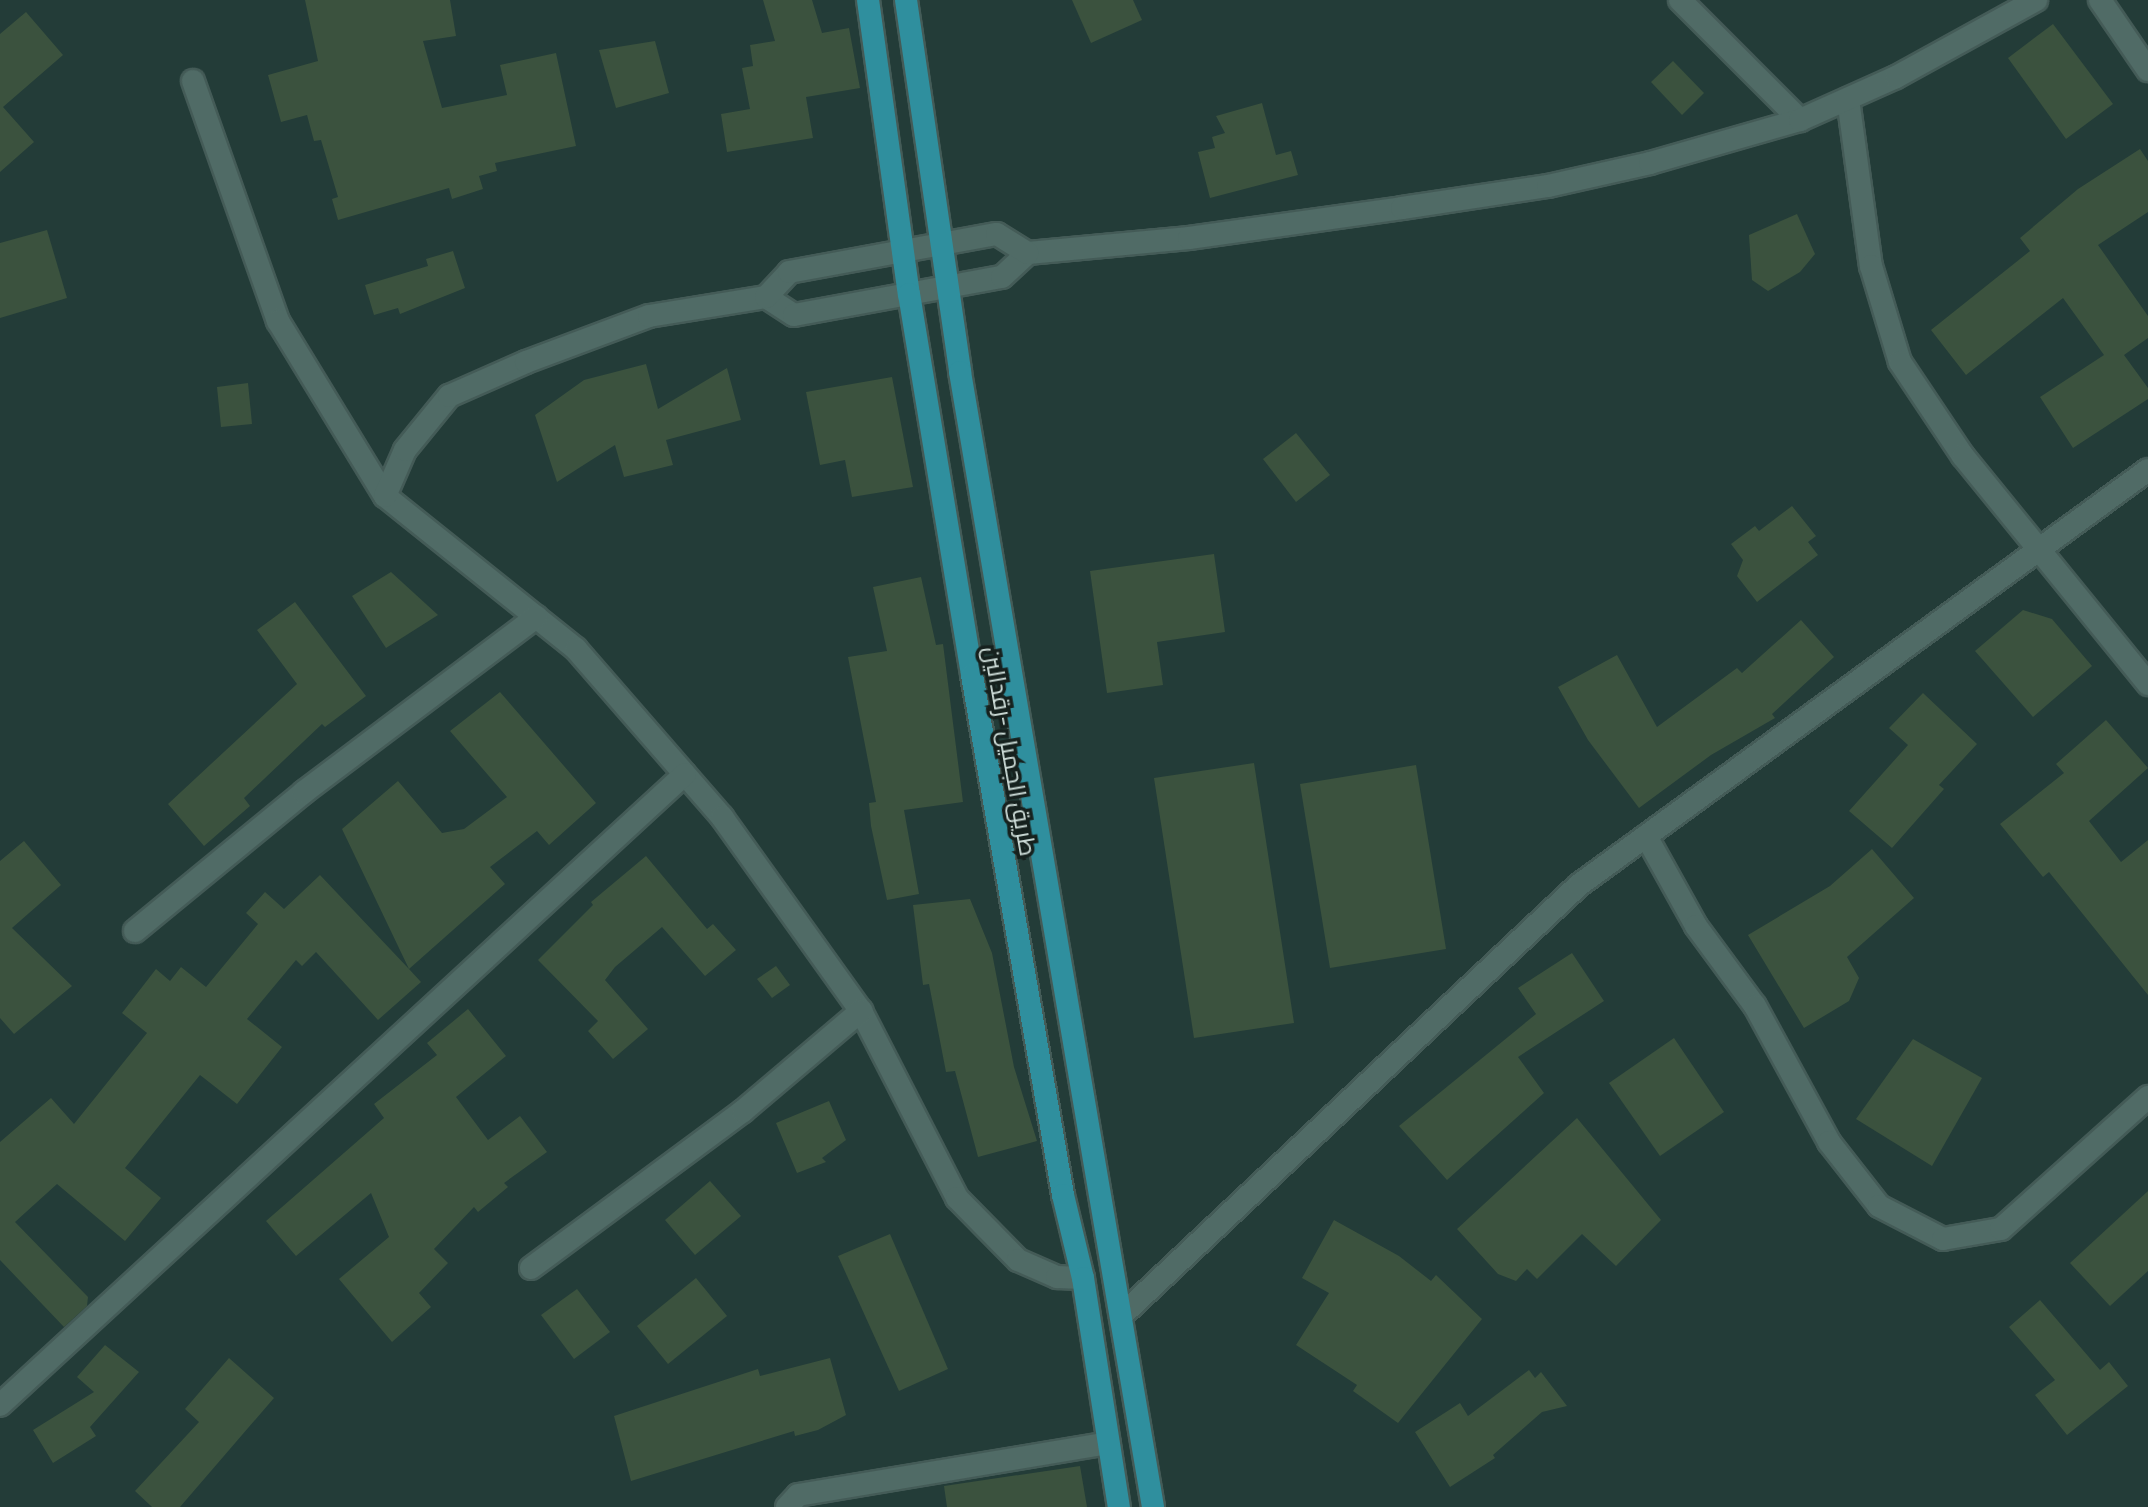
<!DOCTYPE html>
<meta charset="utf-8">
<style>
body{margin:0}
#map{position:relative;width:2148px;height:1507px;overflow:hidden;background:#233c38;font-family:Commissioner,Cairo,sans-serif}
div>[style]{position:absolute}
.building>*{inset:0;background:#3b523e}
.roads{filter:drop-shadow(2px 0 #445b57) drop-shadow(-2px 0 #445b57) drop-shadow(0 2px #445b57) drop-shadow(0 -2px #445b57)}
.minor>*{height:22px;margin:-11px;padding:0 11px;transform-origin:11px;border-radius:11px;background:#506b66}
.primary>*{height:22px;margin:-11px;padding:0 11px;transform-origin:11px;border-radius:11px;background:#2f8f9e}
span{translate:-50% -50%;white-space:nowrap;text-align:center;line-height:1.15;-webkit-text-stroke:7px #16211e;paint-order:stroke}
.street-label{font-size:24px;color:#ceddd9}
</style>
<div id="map">
<div class="building">
<div style="clip-path:polygon(305px 0,450px 0,456px 36px,423px 41px,442px 108px,507px 95px,500px 65px,556px 53px,576px 146px,495px 163px,497px 171px,479px 176px,483px 189px,452px 199px,449px 188px,338px 220px,332px 199px,338px 197px,321px 140px,314px 141px,307px 115px,281px 122px,268px 75px,318px 61px)"></div>
<div style="clip-path:polygon(763px 0,812px 0,822px 33px,849px 28px,860px 88px,806px 97px,813px 138px,727px 152px,721px 114px,750px 109px,742px 68px,753px 66px,750px 45px,775px 41px)"></div>
<div style="clip-path:polygon(1072px 0,1133px 0,1142px 20px,1091px 43px)"></div>
<div style="clip-path:polygon(26px 12px,63px 55px,3px 107px,34px 142px,0 172px,0 34px)"></div>
<div style="clip-path:polygon(2053px 24px,2113px 104px,2066px 139px,2008px 58px)"></div>
<div style="clip-path:polygon(655px 41px,669px 93px,616px 108px,599px 50px)"></div>
<div style="clip-path:polygon(1673px 61px,1704px 93px,1682px 115px,1651px 82px)"></div>
<div style="clip-path:polygon(1262px 103px,1276px 155px,1291px 151px,1298px 175px,1210px 198px,1198px 152px,1215px 148px,1212px 137px,1225px 133px,1216px 116px)"></div>
<div style="clip-path:polygon(2140px 149px,2148px 161px,2148px 212px,2098px 245px,2148px 316px,2148px 338px,2124px 355px,2148px 388px,2148px 399px,2073px 448px,2040px 397px,2104px 355px,2063px 298px,1966px 375px,1931px 330px,2030px 251px,2020px 238px,2078px 189px)"></div>
<div style="clip-path:polygon(1797px 214px,1815px 254px,1800px 272px,1768px 291px,1752px 280px,1749px 235px)"></div>
<div style="clip-path:polygon(47px 230px,67px 298px,0 318px,0 243px)"></div>
<div style="clip-path:polygon(453px 251px,465px 288px,400px 314px,398px 308px,374px 315px,365px 285px,428px 266px,426px 259px)"></div>
<div style="clip-path:polygon(646px 364px,658px 409px,727px 368px,741px 420px,666px 440px,673px 465px,624px 477px,615px 445px,557px 482px,535px 415px,584px 380px)"></div>
<div style="clip-path:polygon(892px 377px,913px 487px,852px 497px,845px 460px,820px 465px,806px 392px)"></div>
<div style="clip-path:polygon(248px 383px,252px 424px,221px 427px,217px 387px)"></div>
<div style="clip-path:polygon(1296px 433px,1330px 475px,1296px 502px,1263px 459px)"></div>
<div style="clip-path:polygon(1792px 506px,1816px 536px,1808px 542px,1818px 555px,1757px 602px,1737px 576px,1743px 560px,1731px 544px,1755px 526px,1759px 531px)"></div>
<div style="clip-path:polygon(1214px 554px,1225px 632px,1157px 642px,1163px 685px,1107px 693px,1090px 571px)"></div>
<div style="clip-path:polygon(391px 572px,438px 615px,386px 648px,352px 596px)"></div>
<div style="clip-path:polygon(921px 577px,936px 645px,943px 644px,963px 802px,904px 810px,919px 894px,887px 900px,871px 826px,869px 803px,876px 802px,848px 657px,887px 651px,873px 587px)"></div>
<div style="clip-path:polygon(295px 602px,366px 696px,325px 727px,322px 724px,244px 798px,250px 806px,204px 846px,168px 804px,297px 684px,257px 630px)"></div>
<div style="clip-path:polygon(2023px 610px,2052px 619px,2092px 666px,2033px 717px,1975px 651px)"></div>
<div style="clip-path:polygon(1801px 620px,1834px 657px,1772px 714px,1775px 718px,1711px 755px,1639px 808px,1588px 740px,1558px 687px,1617px 655px,1657px 727px,1737px 668px,1742px 673px)"></div>
<div style="clip-path:polygon(500px 692px,596px 803px,549px 845px,537px 831px,490px 867px,505px 884px,409px 969px,421px 982px,378px 1020px,316px 952px,302px 966px,296px 960px,247px 1019px,282px 1047px,237px 1104px,200px 1075px,125px 1168px,161px 1198px,125px 1241px,57px 1184px,15px 1222px,88px 1297px,87px 1306px,64px 1327px,0 1260px,0 1142px,51px 1098px,74px 1124px,147px 1033px,122px 1013px,156px 969px,170px 981px,181px 967px,206px 987px,258px 924px,246px 913px,265px 892px,284px 909px,320px 875px,409px 969px,342px 829px,398px 781px,442px 833px,464px 829px,507px 797px,450px 731px)"></div>
<div style="clip-path:polygon(1923px 693px,1977px 744px,1939px 785px,1944px 789px,1892px 848px,1849px 811px,1908px 745px,1889px 728px)"></div>
<div style="clip-path:polygon(2106px 720px,2148px 768px,2089px 821px,2121px 862px,2148px 840px,2148px 995px,2049px 872px,2043px 877px,2000px 824px,2064px 773px,2056px 764px)"></div>
<div style="clip-path:polygon(1254px 763px,1294px 1023px,1194px 1038px,1154px 778px)"></div>
<div style="clip-path:polygon(1416px 765px,1446px 949px,1330px 968px,1300px 784px)"></div>
<div style="clip-path:polygon(24px 841px,61px 885px,12px 928px,72px 986px,14px 1034px,0 1018px,0 861px)"></div>
<div style="clip-path:polygon(1872px 849px,1914px 898px,1847px 957px,1859px 978px,1849px 1001px,1804px 1028px,1748px 935px,1830px 886px)"></div>
<div style="clip-path:polygon(646px 856px,707px 929px,713px 924px,736px 950px,705px 976px,662px 927px,615px 967px,605px 980px,648px 1029px,613px 1059px,588px 1031px,598px 1021px,538px 960px,593px 905px,591px 902px)"></div>
<div style="clip-path:polygon(970px 899px,992px 953px,1014px 1067px,1037px 1141px,978px 1157px,955px 1071px,946px 1072px,929px 984px,923px 985px,913px 905px)"></div>
<div style="clip-path:polygon(1572px 953px,1604px 1001px,1518px 1057px,1544px 1093px,1447px 1180px,1399px 1126px,1536px 1014px,1518px 988px)"></div>
<div style="clip-path:polygon(776px 966px,790px 985px,772px 998px,757px 979px)"></div>
<div style="clip-path:polygon(468px 1009px,506px 1056px,456px 1097px,488px 1140px,520px 1116px,547px 1152px,504px 1183px,508px 1187px,478px 1212px,474px 1207px,434px 1249px,448px 1263px,419px 1293px,431px 1307px,392px 1342px,339px 1279px,389px 1237px,371px 1193px,296px 1256px,266px 1221px,384px 1118px,374px 1104px,437px 1055px,427px 1043px)"></div>
<div style="clip-path:polygon(1674px 1038px,1724px 1112px,1660px 1156px,1609px 1083px)"></div>
<div style="clip-path:polygon(1913px 1039px,1982px 1078px,1932px 1166px,1856px 1119px)"></div>
<div style="clip-path:polygon(829px 1101px,846px 1140px,822px 1158px,826px 1162px,797px 1173px,776px 1123px)"></div>
<div style="clip-path:polygon(1577px 1118px,1661px 1220px,1616px 1266px,1582px 1234px,1537px 1279px,1527px 1269px,1516px 1281px,1498px 1274px,1457px 1229px)"></div>
<div style="clip-path:polygon(710px 1181px,741px 1216px,695px 1255px,665px 1220px)"></div>
<div style="clip-path:polygon(2148px 1191px,2148px 1271px,2110px 1306px,2070px 1263px)"></div>
<div style="clip-path:polygon(1334px 1220px,1399px 1256px,1431px 1281px,1436px 1275px,1482px 1319px,1398px 1423px,1353px 1391px,1357px 1385px,1296px 1345px,1329px 1293px,1302px 1278px)"></div>
<div style="clip-path:polygon(890px 1234px,948px 1369px,899px 1391px,838px 1256px)"></div>
<div style="clip-path:polygon(696px 1278px,727px 1316px,668px 1364px,637px 1326px)"></div>
<div style="clip-path:polygon(577px 1289px,610px 1332px,574px 1359px,541px 1315px)"></div>
<div style="clip-path:polygon(2040px 1300px,2100px 1370px,2109px 1362px,2128px 1386px,2067px 1435px,2035px 1395px,2055px 1380px,2009px 1327px)"></div>
<div style="clip-path:polygon(105px 1345px,139px 1372px,90px 1427px,96px 1436px,53px 1463px,33px 1430px,94px 1392px,77px 1377px)"></div>
<div style="clip-path:polygon(229px 1358px,274px 1398px,180px 1507px,152px 1507px,135px 1491px,199px 1422px,185px 1409px)"></div>
<div style="clip-path:polygon(830px 1358px,846px 1415px,818px 1430px,795px 1436px,794px 1431px,631px 1481px,614px 1416px,758px 1369px,760px 1376px)"></div>
<div style="clip-path:polygon(1529px 1370px,1535px 1378px,1541px 1372px,1567px 1406px,1542px 1412px,1493px 1455px,1495px 1458px,1450px 1487px,1415px 1432px,1460px 1403px,1468px 1416px)"></div>
<div style="clip-path:polygon(1080px 1466px,1087px 1507px,947px 1507px,944px 1486px)"></div>
</div>
<div class="roads">
<div class="minor">
<div style="left:1680px;top:0;width:170px;rotate:45deg"></div>
<div style="left:2100px;top:0;width:85px;rotate:55.6deg"></div>
<div style="left:193px;top:81px;width:255px;rotate:70.5deg"></div>
<div style="left:278px;top:321px;width:205px;rotate:58.6deg"></div>
<div style="left:385px;top:496px;width:245px;rotate:38.7deg"></div>
<div style="left:576px;top:649px;width:223px;rotate:49deg"></div>
<div style="left:722px;top:817px;width:239px;rotate:54.4deg"></div>
<div style="left:861px;top:1011px;width:210px;rotate:62.8deg"></div>
<div style="left:957px;top:1198px;width:87px;rotate:45.5deg"></div>
<div style="left:1018px;top:1260px;width:43px;rotate:23.6deg"></div>
<div style="left:1057px;top:1277px;width:26px;rotate:2deg"></div>
<div style="left:1848px;top:99px;width:169px;rotate:82.2deg"></div>
<div style="left:1871px;top:266px;width:100px;rotate:73.2deg"></div>
<div style="left:1900px;top:362px;width:113px;rotate:56.2deg"></div>
<div style="left:1963px;top:456px;width:294px;rotate:50.9deg"></div>
<div style="left:766px;top:297px;width:33px;rotate:33deg"></div>
<div style="left:794px;top:315px;width:211px;rotate:-10.4deg"></div>
<div style="left:1002px;top:277px;width:35px;rotate:-43deg"></div>
<div style="left:1028px;top:253px;width:162px;rotate:-5.3deg"></div>
<div style="left:1189px;top:238px;width:215px;rotate:-8deg"></div>
<div style="left:1402px;top:208px;width:148px;rotate:-8.6deg"></div>
<div style="left:1548px;top:186px;width:105px;rotate:-12.7deg"></div>
<div style="left:1650px;top:163px;width:156px;rotate:-16deg"></div>
<div style="left:1800px;top:120px;width:105px;rotate:-24.1deg"></div>
<div style="left:1896px;top:77px;width:160px;rotate:-28.8deg"></div>
<div style="left:385px;top:496px;width:50px;rotate:-66.5deg"></div>
<div style="left:405px;top:450px;width:70px;rotate:-50.8deg"></div>
<div style="left:449px;top:396px;width:84px;rotate:-23.8deg"></div>
<div style="left:526px;top:362px;width:131px;rotate:-20.5deg"></div>
<div style="left:649px;top:316px;width:119px;rotate:-9.2deg"></div>
<div style="left:766px;top:297px;width:34px;rotate:-47deg"></div>
<div style="left:789px;top:272px;width:211px;rotate:-10.4deg"></div>
<div style="left:997px;top:234px;width:36px;rotate:32deg"></div>
<div style="left:1646px;top:836px;width:103px;rotate:60.9deg"></div>
<div style="left:1696px;top:926px;width:99px;rotate:53.6deg"></div>
<div style="left:1755px;top:1006px;width:155px;rotate:61.4deg"></div>
<div style="left:1829px;top:1142px;width:81px;rotate:52deg"></div>
<div style="left:1879px;top:1206px;width:72px;rotate:27.3deg"></div>
<div style="left:1943px;top:1239px;width:59px;rotate:-9.8deg"></div>
<div style="left:2001px;top:1229px;width:198px;rotate:-41.9deg"></div>
<div style="left:135px;top:931px;width:219px;rotate:-39.4deg"></div>
<div style="left:304px;top:792px;width:291px;rotate:-37deg"></div>
<div style="left:531px;top:1268px;width:264px;rotate:-36.5deg"></div>
<div style="left:743px;top:1111px;width:155px;rotate:-40.3deg"></div>
<div style="left:1122px;top:1315px;width:627px;rotate:-43.26deg"></div>
<div style="left:1579px;top:885px;width:704px;rotate:-36.11deg"></div>
<div style="left:0;top:1405px;width:931px;rotate:-42.65deg"></div>
<div style="left:787px;top:1507px;width:16px;rotate:-47deg"></div>
<div style="left:798px;top:1495px;width:315px;rotate:-9.5deg"></div>
</div>
<div class="primary">
<div style="left:868px;top:0;width:297px;rotate:82.1deg"></div>
<div style="left:909px;top:294px;width:386px;rotate:80.6deg"></div>
<div style="left:972px;top:675px;width:528px;rotate:80.07deg"></div>
<div style="left:1063px;top:1195px;width:85px;rotate:76.5deg"></div>
<div style="left:1083px;top:1278px;width:232px;rotate:81.1deg"></div>
<div style="left:906px;top:0;width:376px;rotate:81.7deg"></div>
<div style="left:960px;top:372px;width:1151px;rotate:80.35deg"></div>
</div>
</div>
<div class="street-label">
<span style="left:1011px;top:751px;rotate:80deg">طريق الجميل -رقدالين</span>
</div>
</div>
